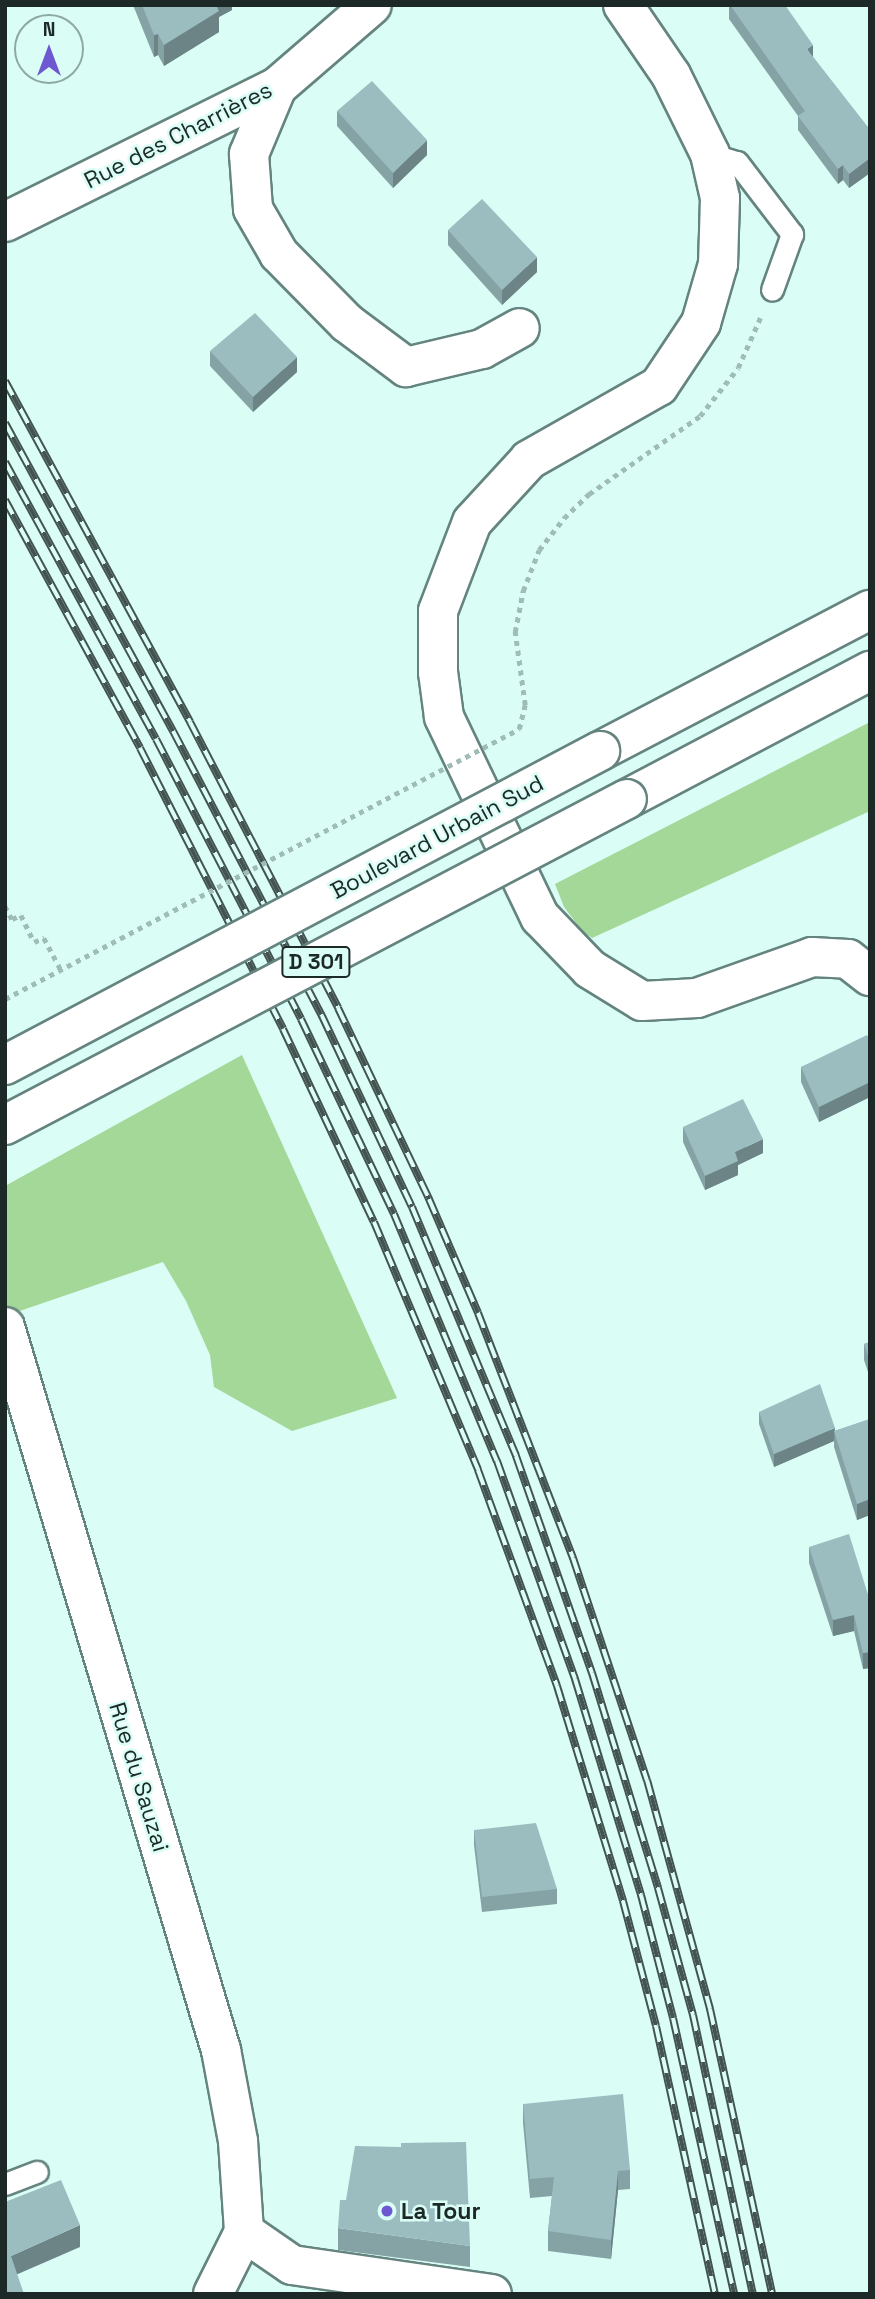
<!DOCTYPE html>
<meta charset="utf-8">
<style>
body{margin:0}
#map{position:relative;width:875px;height:2299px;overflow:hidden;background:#dafdf6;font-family:"Space Grotesk",sans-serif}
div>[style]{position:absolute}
.green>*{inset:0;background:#a3d898}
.path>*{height:4.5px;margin-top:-2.25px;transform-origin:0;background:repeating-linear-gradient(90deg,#a0bcb7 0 5px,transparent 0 10px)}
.roads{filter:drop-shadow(2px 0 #65847f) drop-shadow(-2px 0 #65847f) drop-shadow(0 2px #65847f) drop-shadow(0 -2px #65847f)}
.lane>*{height:21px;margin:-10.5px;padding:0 10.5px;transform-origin:10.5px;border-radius:10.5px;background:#fff}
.street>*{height:38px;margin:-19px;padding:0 19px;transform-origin:19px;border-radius:19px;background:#fff}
.highway>*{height:38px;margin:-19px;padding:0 19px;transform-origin:19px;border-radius:19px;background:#fff}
.rail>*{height:8px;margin-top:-4px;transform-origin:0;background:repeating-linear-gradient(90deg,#dafdf6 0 16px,#435450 0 32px);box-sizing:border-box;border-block:2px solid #435450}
.path-bridge>*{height:4.5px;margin-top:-2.25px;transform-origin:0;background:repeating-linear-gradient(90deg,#a0bcb7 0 5px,transparent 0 10px)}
.bridges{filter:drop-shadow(2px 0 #65847f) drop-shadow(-2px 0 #65847f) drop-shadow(0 2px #65847f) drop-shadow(0 -2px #65847f)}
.highway-bridge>*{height:38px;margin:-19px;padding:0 19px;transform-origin:19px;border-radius:19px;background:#fff}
.wall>*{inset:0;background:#85a3a5}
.shaded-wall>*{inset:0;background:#6c8486}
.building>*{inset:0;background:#9bbdc0}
.dots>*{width:19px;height:19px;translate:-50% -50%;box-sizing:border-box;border:4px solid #dafdf6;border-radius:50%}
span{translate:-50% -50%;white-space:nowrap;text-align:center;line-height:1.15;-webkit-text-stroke:5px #dafdf6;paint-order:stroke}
.shield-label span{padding:2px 5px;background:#dafdf6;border:2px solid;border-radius:5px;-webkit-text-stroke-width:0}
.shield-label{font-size:21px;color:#1c2926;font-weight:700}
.street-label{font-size:23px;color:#1c2926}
.poi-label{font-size:23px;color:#1c2926;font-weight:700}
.left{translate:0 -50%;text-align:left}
.frame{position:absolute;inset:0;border:7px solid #1c2926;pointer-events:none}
.north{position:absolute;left:14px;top:14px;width:70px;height:70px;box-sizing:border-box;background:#dafdf6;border:2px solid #8ea8a3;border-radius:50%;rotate:0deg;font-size:19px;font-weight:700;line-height:28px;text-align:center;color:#1c2926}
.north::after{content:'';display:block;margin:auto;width:24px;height:32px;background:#6d58d2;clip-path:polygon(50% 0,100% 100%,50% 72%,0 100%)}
</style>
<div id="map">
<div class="green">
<div style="clip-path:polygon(870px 722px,870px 811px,592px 938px,583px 932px,564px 907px,555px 884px)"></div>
<div style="clip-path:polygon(242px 1055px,397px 1398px,292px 1431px,214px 1387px,210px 1355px,186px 1301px,163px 1262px,5px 1316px,5px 1186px)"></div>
</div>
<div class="path">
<div style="left:519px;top:729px;width:25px;rotate:-76deg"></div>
<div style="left:525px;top:705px;width:74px;rotate:-97.8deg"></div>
<div style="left:515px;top:632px;width:42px;rotate:-79deg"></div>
<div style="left:523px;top:591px;width:44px;rotate:-68.7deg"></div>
<div style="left:539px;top:550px;width:41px;rotate:-52deg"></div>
<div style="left:564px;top:518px;width:35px;rotate:-44deg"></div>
<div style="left:589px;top:494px;width:136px;rotate:-35.1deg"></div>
<div style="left:700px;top:416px;width:61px;rotate:-51.6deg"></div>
<div style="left:738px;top:368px;width:57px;rotate:-66.1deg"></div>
<div style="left:5px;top:906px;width:15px;rotate:62deg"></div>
<div style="left:12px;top:919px;width:10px;rotate:-24deg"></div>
<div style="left:21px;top:915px;width:30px;rotate:64deg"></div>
<div style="left:34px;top:942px;width:11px;rotate:-22deg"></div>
<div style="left:44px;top:938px;width:36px;rotate:62deg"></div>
</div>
<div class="roads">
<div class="lane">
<div style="left:710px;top:154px;width:28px;rotate:17deg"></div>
<div style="left:737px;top:162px;width:91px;rotate:52.6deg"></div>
<div style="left:792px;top:234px;width:59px;rotate:109.7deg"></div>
<div style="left:5px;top:2184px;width:34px;rotate:-21deg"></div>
</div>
<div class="street">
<div style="left:623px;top:5px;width:85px;rotate:55.6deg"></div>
<div style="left:671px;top:75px;width:88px;rotate:63.7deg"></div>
<div style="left:710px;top:154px;width:45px;rotate:77.2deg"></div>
<div style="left:720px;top:198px;width:66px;rotate:91.7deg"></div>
<div style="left:718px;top:264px;width:61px;rotate:106.1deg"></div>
<div style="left:701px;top:323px;width:76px;rotate:123.7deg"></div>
<div style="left:659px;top:386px;width:150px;rotate:150.4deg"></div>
<div style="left:529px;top:460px;width:84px;rotate:132.6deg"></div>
<div style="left:472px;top:522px;width:95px;rotate:110.9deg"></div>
<div style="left:438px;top:611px;width:61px;rotate:90deg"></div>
<div style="left:438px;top:672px;width:45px;rotate:82.4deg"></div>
<div style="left:444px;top:717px;width:222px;rotate:64.4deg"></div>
<div style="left:540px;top:917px;width:72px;rotate:46.1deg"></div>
<div style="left:590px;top:969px;width:61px;rotate:31.6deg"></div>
<div style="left:642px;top:1001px;width:55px;rotate:-3.1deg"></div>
<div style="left:697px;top:998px;width:122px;rotate:-19.6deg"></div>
<div style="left:812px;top:957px;width:36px;rotate:3deg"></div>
<div style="left:848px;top:959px;width:28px;rotate:38deg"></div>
<div style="left:277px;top:87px;width:73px;rotate:112.7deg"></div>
<div style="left:249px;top:154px;width:55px;rotate:85.8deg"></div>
<div style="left:253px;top:209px;width:52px;rotate:60deg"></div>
<div style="left:279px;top:254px;width:97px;rotate:45.4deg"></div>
<div style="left:347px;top:323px;width:74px;rotate:36.7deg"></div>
<div style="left:406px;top:367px;width:78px;rotate:-13.3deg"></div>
<div style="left:482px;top:349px;width:43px;rotate:-28.9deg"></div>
<div style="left:5px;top:222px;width:304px;rotate:-26.4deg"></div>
<div style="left:277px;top:87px;width:125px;rotate:-40.8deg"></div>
<div style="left:5px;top:1327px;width:755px;rotate:73.37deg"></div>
<div style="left:221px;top:2050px;width:93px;rotate:79.4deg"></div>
<div style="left:238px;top:2141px;width:91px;rotate:86.2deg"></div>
<div style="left:244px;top:2232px;width:58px;rotate:34.5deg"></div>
<div style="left:292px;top:2265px;width:202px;rotate:8.3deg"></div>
<div style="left:213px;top:2294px;width:69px;rotate:-63.4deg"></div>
</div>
<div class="highway">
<div style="left:600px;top:751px;width:305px;rotate:-27.6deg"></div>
<div style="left:627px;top:799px;width:275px;rotate:-27.8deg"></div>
</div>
</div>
<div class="rail">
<div style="left:5px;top:381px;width:388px;rotate:61.5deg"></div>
<div style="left:190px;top:722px;width:322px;rotate:62.6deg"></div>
<div style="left:338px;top:1008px;width:212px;rotate:64.5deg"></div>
<div style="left:429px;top:1199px;width:124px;rotate:66.7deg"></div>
<div style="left:478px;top:1313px;width:263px;rotate:68.8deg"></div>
<div style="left:573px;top:1558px;width:234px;rotate:71.6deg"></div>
<div style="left:647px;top:1780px;width:238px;rotate:74.6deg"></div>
<div style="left:710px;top:2009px;width:292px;rotate:77.7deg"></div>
<div style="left:5px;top:423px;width:351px;rotate:61.4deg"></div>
<div style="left:173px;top:731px;width:322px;rotate:62.4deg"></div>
<div style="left:322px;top:1016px;width:211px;rotate:64.8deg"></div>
<div style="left:412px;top:1207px;width:270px;rotate:67.3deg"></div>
<div style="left:516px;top:1456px;width:230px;rotate:70.7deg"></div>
<div style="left:592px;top:1673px;width:225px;rotate:72.9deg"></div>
<div style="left:658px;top:1888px;width:132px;rotate:74.6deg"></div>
<div style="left:693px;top:2015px;width:285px;rotate:77.9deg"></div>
<div style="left:5px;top:462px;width:315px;rotate:61.4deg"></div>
<div style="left:156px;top:739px;width:315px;rotate:62.6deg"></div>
<div style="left:301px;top:1019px;width:216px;rotate:64.5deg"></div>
<div style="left:394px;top:1214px;width:268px;rotate:67.4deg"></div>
<div style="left:497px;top:1461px;width:232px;rotate:70.3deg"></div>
<div style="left:575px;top:1679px;width:226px;rotate:73deg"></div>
<div style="left:641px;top:1895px;width:127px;rotate:75.4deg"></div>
<div style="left:673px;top:2018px;width:283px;rotate:77.5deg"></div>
<div style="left:5px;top:500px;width:282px;rotate:61.4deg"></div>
<div style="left:140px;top:748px;width:315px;rotate:63deg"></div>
<div style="left:283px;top:1029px;width:213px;rotate:64.8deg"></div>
<div style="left:374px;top:1222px;width:269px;rotate:67.2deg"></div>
<div style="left:478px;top:1470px;width:230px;rotate:69.9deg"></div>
<div style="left:557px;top:1686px;width:225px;rotate:72.9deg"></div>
<div style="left:623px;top:1901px;width:129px;rotate:75.2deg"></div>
<div style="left:656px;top:2026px;width:274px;rotate:77.6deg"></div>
</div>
<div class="path-bridge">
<div style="left:5px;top:999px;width:581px;rotate:-27.71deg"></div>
</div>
<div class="bridges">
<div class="highway-bridge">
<div style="left:5px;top:1065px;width:673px;rotate:-27.82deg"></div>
<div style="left:5px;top:1125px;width:702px;rotate:-27.66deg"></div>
</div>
</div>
<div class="wall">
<div style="clip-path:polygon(133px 5px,232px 5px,232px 10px,219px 17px,219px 32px,164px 66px,158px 55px,154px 57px)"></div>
<div style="clip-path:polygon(729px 5px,813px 57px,870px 130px,870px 173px,849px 188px,843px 180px,838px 184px,798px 130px,798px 116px,729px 19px)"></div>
<div style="clip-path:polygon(337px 111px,427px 155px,393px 188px,337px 126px)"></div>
<div style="clip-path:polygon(448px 230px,537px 272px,502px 305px,448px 245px)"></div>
<div style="clip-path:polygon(210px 351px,297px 372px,253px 412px,210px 366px)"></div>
<div style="clip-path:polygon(870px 1040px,870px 1097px,819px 1122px,801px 1082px,801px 1067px)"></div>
<div style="clip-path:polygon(683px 1127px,763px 1153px,738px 1165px,738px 1175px,705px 1190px,683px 1142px)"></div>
<div style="clip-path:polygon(870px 1342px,870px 1378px,864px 1360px,864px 1344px)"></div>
<div style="clip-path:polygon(759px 1412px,835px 1431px,870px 1419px,870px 1515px,857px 1520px,834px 1447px,834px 1441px,774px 1467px,759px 1424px)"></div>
<div style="clip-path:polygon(809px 1547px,870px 1601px,870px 1668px,863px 1669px,854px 1631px,833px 1636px,809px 1563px)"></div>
<div style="clip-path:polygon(474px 1830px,557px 1889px,557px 1904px,482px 1912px,474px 1845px)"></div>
<div style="clip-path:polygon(523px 2104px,630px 2170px,630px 2189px,618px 2190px,611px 2259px,548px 2251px,548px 2231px,552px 2196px,530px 2198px,523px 2123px)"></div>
<div style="clip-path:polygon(338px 2228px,470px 2246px,470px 2267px,338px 2250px)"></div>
</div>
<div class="shaded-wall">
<div style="clip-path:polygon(213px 5px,232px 5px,232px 10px,219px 17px,219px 32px,164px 66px,164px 45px)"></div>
<div style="clip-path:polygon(158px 34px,158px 55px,154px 57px,154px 35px)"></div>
<div style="clip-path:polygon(813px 45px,813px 60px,807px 49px)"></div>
<div style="clip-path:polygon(427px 140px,427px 155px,393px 188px,393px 173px)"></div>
<div style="clip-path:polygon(870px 158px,870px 173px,849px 188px,849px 174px)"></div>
<div style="clip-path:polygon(843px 165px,843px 180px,838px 184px,838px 169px)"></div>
<div style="clip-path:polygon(537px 257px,537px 272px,502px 305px,502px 290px)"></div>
<div style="clip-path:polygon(297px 357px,297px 372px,253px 412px,253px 397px)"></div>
<div style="clip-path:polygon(870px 1082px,870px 1097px,819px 1122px,819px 1107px)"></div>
<div style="clip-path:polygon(763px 1139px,763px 1153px,738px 1165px,738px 1175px,705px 1190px,705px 1176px,735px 1152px)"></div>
<div style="clip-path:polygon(835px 1428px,834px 1441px,774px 1467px,774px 1454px)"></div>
<div style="clip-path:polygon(870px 1499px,870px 1515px,857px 1520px,857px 1504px)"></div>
<div style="clip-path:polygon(854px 1615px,854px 1631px,833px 1636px,833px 1620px)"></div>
<div style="clip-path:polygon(870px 1652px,870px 1668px,863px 1669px,863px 1653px)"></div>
<div style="clip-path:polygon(618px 2171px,618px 2190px,611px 2259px,611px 2240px)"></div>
<div style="clip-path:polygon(80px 2225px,80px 2247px,11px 2277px,11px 2256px)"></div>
</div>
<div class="building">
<div style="clip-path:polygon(142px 5px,216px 5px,219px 11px,164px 45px,158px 34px,154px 35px)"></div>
<div style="clip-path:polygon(730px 5px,785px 5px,813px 45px,807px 49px,870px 130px,870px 158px,849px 174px,843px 165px,838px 169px,798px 116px,805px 111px)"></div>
<div style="clip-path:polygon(372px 81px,427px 140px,393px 173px,337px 111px)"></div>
<div style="clip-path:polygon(482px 199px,537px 257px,502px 290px,448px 230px)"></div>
<div style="clip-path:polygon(255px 313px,297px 357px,253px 397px,210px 351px)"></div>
<div style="clip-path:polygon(867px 1035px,870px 1040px,870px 1082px,819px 1107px,801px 1067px)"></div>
<div style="clip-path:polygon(743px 1099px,763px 1139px,735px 1152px,738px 1161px,705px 1176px,683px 1127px)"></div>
<div style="clip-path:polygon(870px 1342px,870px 1362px,864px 1344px)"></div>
<div style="clip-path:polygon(820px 1384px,835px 1428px,774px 1454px,759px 1412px)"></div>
<div style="clip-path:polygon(870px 1419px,870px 1499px,857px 1504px,834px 1431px)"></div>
<div style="clip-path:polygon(849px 1534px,870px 1601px,870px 1611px,866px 1612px,870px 1611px,870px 1652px,863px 1653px,854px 1615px,833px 1620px,809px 1547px)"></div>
<div style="clip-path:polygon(536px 1823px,557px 1889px,482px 1897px,474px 1830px)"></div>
<div style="clip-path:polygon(623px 2094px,630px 2170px,618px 2171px,611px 2240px,548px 2231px,554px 2177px,530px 2179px,523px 2104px)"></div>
<div style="clip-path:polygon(466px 2142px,470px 2246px,338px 2228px,340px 2200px,346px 2200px,355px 2146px,401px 2147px,401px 2143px)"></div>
<div style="clip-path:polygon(61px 2180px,80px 2225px,11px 2256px,24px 2294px,5px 2294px,5px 2202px)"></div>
</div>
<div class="dots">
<div style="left:387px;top:2211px;background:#6d58d2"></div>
</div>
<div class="shield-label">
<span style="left:316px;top:962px">D 301</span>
</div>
<div class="street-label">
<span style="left:178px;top:135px;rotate:-27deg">Rue des Charrières</span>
<span style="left:437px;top:837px;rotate:-28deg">Boulevard Urbain Sud</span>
<span style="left:139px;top:1777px;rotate:73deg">Rue du Sauzai</span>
</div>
<div class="poi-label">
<span class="left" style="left:401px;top:2211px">La Tour</span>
</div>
<div class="frame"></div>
<div class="north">N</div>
</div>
